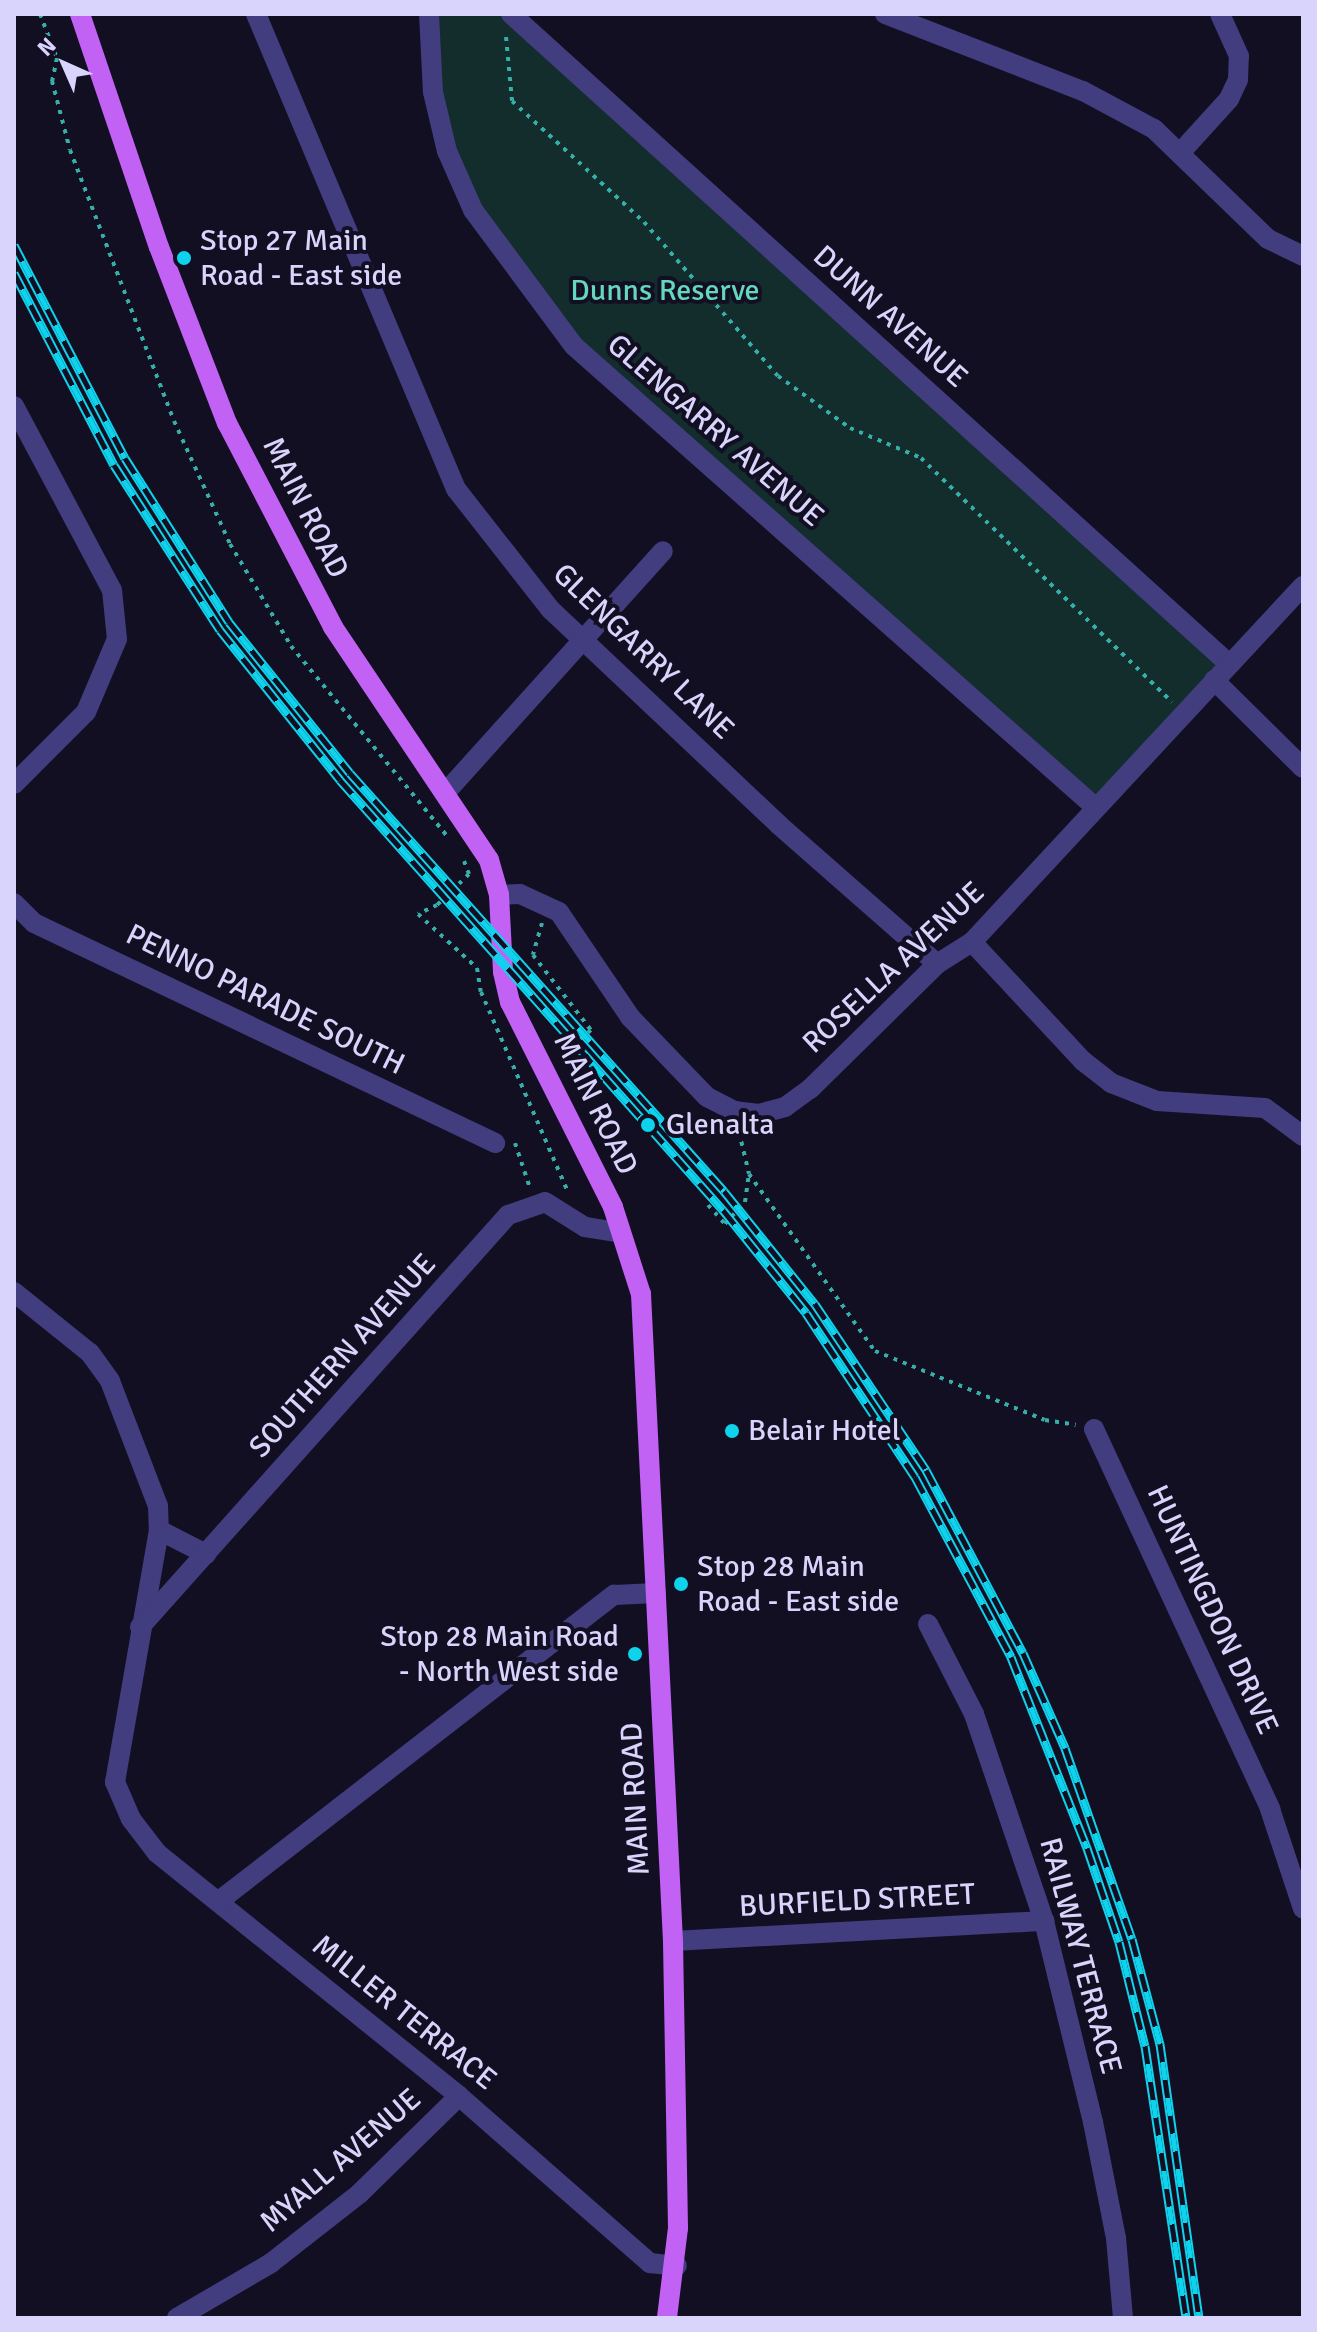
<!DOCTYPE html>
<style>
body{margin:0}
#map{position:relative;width:1317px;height:2332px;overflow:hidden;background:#130f23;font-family:Signika,sans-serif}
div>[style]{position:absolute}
.green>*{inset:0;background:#132c2c}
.path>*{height:4px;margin-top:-2px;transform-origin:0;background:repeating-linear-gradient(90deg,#36aea9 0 4px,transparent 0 10px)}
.minor>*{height:20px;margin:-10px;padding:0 10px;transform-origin:10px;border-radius:10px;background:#413d7f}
.major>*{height:20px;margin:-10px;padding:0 10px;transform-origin:10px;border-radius:10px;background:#c162f5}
.rail>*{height:9px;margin-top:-4.5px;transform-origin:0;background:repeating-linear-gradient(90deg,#130f23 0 18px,#0fd3ed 0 36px);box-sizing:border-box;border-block:2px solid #0fd3ed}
.dots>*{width:22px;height:22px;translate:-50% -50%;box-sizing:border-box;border:4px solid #130f23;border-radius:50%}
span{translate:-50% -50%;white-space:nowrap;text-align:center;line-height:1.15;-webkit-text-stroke:8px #130f23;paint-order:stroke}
.poi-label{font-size:30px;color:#d9d4fc}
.left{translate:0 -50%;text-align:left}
.right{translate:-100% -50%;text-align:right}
.park-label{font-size:30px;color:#64d8bd}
.street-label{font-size:30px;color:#d9d4fc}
.frame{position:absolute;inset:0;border:16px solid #d9d4fc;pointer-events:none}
.north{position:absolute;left:24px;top:24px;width:80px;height:80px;-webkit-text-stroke:6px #130f23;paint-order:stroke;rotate:315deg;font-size:22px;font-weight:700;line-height:32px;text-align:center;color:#d9d4fc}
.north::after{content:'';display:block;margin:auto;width:28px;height:36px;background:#d9d4fc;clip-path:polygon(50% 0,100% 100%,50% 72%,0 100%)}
</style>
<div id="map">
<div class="green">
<div style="clip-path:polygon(429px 14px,511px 14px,1229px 664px,1095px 807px,574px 346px,473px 210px,447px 151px)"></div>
</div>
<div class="path">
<div style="left:40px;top:14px;width:47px;rotate:68.9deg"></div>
<div style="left:57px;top:58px;width:24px;rotate:102deg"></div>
<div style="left:52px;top:81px;width:71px;rotate:75.4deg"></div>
<div style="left:70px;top:150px;width:290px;rotate:69deg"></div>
<div style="left:174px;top:421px;width:135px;rotate:65.5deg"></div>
<div style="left:230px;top:544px;width:119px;rotate:59.1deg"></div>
<div style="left:291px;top:646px;width:247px;rotate:50.6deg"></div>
<div style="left:506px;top:37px;width:64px;rotate:84.6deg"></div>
<div style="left:512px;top:101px;width:179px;rotate:42.5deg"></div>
<div style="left:644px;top:222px;width:204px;rotate:49deg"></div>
<div style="left:778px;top:376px;width:89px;rotate:35.8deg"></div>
<div style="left:850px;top:428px;width:77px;rotate:22.9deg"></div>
<div style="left:921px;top:458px;width:350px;rotate:44.2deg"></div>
<div style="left:464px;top:861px;width:14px;rotate:69deg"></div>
<div style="left:469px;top:874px;width:45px;rotate:135.9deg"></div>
<div style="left:437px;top:905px;width:21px;rotate:155deg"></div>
<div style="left:418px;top:914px;width:80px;rotate:42.5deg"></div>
<div style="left:477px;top:968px;width:24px;rotate:81deg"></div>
<div style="left:481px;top:992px;width:218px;rotate:66.5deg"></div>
<div style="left:542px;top:923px;width:33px;rotate:106deg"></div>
<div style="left:533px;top:955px;width:95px;rotate:52.3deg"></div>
<div style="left:591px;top:1030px;width:30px;rotate:140deg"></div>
<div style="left:568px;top:1049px;width:17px;rotate:115deg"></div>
<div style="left:739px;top:1132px;width:43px;rotate:76.6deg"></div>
<div style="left:749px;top:1174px;width:217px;rotate:54.6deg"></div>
<div style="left:875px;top:1351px;width:183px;rotate:22.1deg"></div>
<div style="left:1045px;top:1420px;width:31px;rotate:9deg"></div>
<div style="left:515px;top:1143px;width:47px;rotate:71.6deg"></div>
<div style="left:708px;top:1205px;width:25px;rotate:48deg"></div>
<div style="left:725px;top:1224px;width:30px;rotate:-48deg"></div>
<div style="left:745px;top:1202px;width:28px;rotate:-82deg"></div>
</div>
<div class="minor">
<div style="left:256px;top:14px;width:515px;rotate:67.17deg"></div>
<div style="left:456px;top:489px;width:152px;rotate:51.9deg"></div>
<div style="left:550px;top:609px;width:315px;rotate:43.3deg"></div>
<div style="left:779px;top:825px;width:210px;rotate:41.3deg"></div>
<div style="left:429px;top:14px;width:78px;rotate:87.1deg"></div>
<div style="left:433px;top:92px;width:61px;rotate:76.7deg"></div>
<div style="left:447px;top:151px;width:64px;rotate:66.2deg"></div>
<div style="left:473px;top:210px;width:169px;rotate:53.4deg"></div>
<div style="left:574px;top:346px;width:696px;rotate:41.5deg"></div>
<div style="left:511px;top:14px;width:969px;rotate:42.15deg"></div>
<div style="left:885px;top:14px;width:212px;rotate:21.3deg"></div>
<div style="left:1083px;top:91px;width:81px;rotate:28.2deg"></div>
<div style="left:1154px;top:129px;width:158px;rotate:44deg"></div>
<div style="left:1268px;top:239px;width:39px;rotate:26deg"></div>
<div style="left:1180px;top:153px;width:73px;rotate:-47.8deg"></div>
<div style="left:1229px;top:99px;width:21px;rotate:-65deg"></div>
<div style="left:1238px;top:80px;width:24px;rotate:-88deg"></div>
<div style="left:1239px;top:56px;width:46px;rotate:-114.3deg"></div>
<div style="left:14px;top:406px;width:208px;rotate:62deg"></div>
<div style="left:112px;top:590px;width:49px;rotate:84.2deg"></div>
<div style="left:117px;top:639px;width:79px;rotate:113deg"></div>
<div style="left:86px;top:712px;width:102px;rotate:135deg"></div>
<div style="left:1214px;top:680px;width:125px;rotate:44.7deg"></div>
<div style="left:446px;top:792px;width:324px;rotate:-48deg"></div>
<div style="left:499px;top:895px;width:21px;rotate:-3deg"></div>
<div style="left:520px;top:894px;width:43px;rotate:24.8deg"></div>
<div style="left:559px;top:912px;width:127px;rotate:55.9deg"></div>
<div style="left:630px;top:1017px;width:111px;rotate:46.1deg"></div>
<div style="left:707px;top:1097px;width:30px;rotate:27deg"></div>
<div style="left:734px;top:1111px;width:25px;rotate:7deg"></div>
<div style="left:759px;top:1114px;width:27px;rotate:-15deg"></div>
<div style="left:785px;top:1107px;width:31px;rotate:-36deg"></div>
<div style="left:810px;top:1089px;width:178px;rotate:-44.5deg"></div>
<div style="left:937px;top:964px;width:41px;rotate:-32.2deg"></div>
<div style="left:972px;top:942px;width:486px;rotate:-47.1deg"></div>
<div style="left:14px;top:903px;width:28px;rotate:45deg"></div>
<div style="left:34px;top:923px;width:511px;rotate:25.51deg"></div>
<div style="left:972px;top:942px;width:163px;rotate:47deg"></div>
<div style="left:1083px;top:1061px;width:36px;rotate:38deg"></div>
<div style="left:1111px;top:1083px;width:49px;rotate:21.4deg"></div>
<div style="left:1157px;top:1101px;width:108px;rotate:3.7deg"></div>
<div style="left:1265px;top:1108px;width:47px;rotate:36.4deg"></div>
<div style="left:14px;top:1292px;width:97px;rotate:38.8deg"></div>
<div style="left:90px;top:1353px;width:34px;rotate:54deg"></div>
<div style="left:110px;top:1381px;width:134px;rotate:69deg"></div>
<div style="left:158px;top:1506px;width:24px;rotate:88deg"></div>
<div style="left:159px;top:1530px;width:53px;rotate:27.1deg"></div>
<div style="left:1094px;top:1429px;width:419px;rotate:65.1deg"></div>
<div style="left:1270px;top:1809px;width:105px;rotate:71.7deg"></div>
<div style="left:159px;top:1530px;width:256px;rotate:99.9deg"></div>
<div style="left:115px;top:1782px;width:40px;rotate:66.6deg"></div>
<div style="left:131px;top:1819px;width:43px;rotate:52.6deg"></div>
<div style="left:157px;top:1853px;width:388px;rotate:38.8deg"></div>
<div style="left:459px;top:2096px;width:254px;rotate:41.2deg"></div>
<div style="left:650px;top:2263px;width:27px;rotate:6deg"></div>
<div style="left:928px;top:1624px;width:101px;rotate:62.9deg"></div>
<div style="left:974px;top:1714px;width:219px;rotate:71.3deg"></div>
<div style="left:1044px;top:1921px;width:207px;rotate:76.3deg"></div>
<div style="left:1093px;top:2122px;width:118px;rotate:78.8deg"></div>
<div style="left:1116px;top:2238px;width:80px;rotate:85deg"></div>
<div style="left:140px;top:1627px;width:552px;rotate:-48.23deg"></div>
<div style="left:508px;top:1215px;width:39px;rotate:-19deg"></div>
<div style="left:545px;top:1202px;width:47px;rotate:32deg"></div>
<div style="left:585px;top:1227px;width:36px;rotate:9deg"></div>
<div style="left:219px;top:1901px;width:500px;rotate:-37.8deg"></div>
<div style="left:614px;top:1595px;width:42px;rotate:-2.7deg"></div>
<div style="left:673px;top:1941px;width:372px;rotate:-3.1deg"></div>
<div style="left:177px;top:2318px;width:109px;rotate:-30.3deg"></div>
<div style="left:271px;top:2263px;width:112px;rotate:-38.1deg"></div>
<div style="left:359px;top:2194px;width:140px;rotate:-44.4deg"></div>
</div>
<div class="major">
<div style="left:80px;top:14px;width:246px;rotate:71.3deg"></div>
<div style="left:159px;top:247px;width:189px;rotate:68.9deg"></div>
<div style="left:227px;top:423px;width:230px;rotate:62.5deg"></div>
<div style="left:333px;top:627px;width:280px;rotate:56.2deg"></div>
<div style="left:489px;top:860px;width:36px;rotate:74deg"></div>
<div style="left:499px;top:895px;width:77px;rotate:87deg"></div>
<div style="left:503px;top:972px;width:31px;rotate:77deg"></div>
<div style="left:510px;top:1002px;width:229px;rotate:63.3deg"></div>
<div style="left:613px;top:1207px;width:91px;rotate:72.2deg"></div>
<div style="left:641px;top:1294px;width:648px;rotate:87.17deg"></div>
<div style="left:673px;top:1941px;width:287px;rotate:89deg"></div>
<div style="left:678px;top:2228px;width:91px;rotate:97deg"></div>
</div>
<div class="rail">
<div style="left:14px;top:245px;width:240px;rotate:62.5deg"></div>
<div style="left:125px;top:458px;width:194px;rotate:57.6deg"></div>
<div style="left:229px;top:622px;width:193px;rotate:51.3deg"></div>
<div style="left:350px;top:773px;width:561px;rotate:48.18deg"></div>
<div style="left:724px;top:1191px;width:145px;rotate:51.2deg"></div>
<div style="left:815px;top:1304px;width:200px;rotate:56.2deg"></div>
<div style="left:926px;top:1470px;width:207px;rotate:62.1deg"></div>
<div style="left:1023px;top:1653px;width:104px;rotate:66.1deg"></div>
<div style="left:1065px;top:1748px;width:202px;rotate:70.7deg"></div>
<div style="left:1132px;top:1939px;width:109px;rotate:75.1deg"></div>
<div style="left:1160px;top:2044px;width:277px;rotate:81.9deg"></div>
<div style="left:14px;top:273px;width:216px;rotate:62.5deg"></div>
<div style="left:114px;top:465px;width:196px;rotate:57.3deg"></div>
<div style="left:220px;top:630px;width:192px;rotate:51.3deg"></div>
<div style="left:340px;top:780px;width:576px;rotate:48.31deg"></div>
<div style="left:723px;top:1210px;width:132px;rotate:51.1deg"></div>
<div style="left:806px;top:1313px;width:197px;rotate:56.4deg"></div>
<div style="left:915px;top:1477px;width:204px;rotate:61.9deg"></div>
<div style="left:1011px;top:1657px;width:206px;rotate:68.3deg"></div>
<div style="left:1087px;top:1848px;width:99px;rotate:71.2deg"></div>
<div style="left:1119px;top:1942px;width:107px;rotate:76deg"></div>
<div style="left:1145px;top:2046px;width:275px;rotate:81.4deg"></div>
</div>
<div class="dots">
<div style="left:184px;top:258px;background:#0fd3ed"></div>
<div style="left:648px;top:1125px;background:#0fd3ed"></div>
<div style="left:732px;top:1431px;background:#0fd3ed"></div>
<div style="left:681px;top:1584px;background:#0fd3ed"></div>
<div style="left:635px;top:1654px;background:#0fd3ed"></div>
</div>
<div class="poi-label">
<span class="left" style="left:200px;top:258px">Stop 27 Main<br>Road - East side</span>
<span class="left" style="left:666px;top:1125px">Glenalta</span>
<span class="left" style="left:748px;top:1431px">Belair Hotel</span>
<span class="left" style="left:697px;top:1584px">Stop 28 Main<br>Road - East side</span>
<span class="right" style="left:619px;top:1654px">Stop 28 Main Road<br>- North West side</span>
</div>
<div class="park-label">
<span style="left:665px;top:291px">Dunns Reserve</span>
</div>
<div class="street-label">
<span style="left:890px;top:317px;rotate:42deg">DUNN AVENUE</span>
<span style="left:715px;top:431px;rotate:41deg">GLENGARRY AVENUE</span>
<span style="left:305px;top:508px;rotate:63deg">MAIN ROAD</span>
<span style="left:643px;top:652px;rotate:44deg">GLENGARRY LANE</span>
<span style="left:894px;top:968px;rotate:-43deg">ROSELLA AVENUE</span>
<span style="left:265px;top:1000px;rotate:26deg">PENNO PARADE SOUTH</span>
<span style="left:595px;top:1104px;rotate:64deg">MAIN ROAD</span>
<span style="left:343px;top:1356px;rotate:-48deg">SOUTHERN AVENUE</span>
<span style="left:1212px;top:1610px;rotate:65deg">HUNTINGDON DRIVE</span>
<span style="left:636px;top:1799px;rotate:-93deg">MAIN ROAD</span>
<span style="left:857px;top:1901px;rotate:-3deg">BURFIELD STREET</span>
<span style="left:1080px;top:1956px;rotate:75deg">RAILWAY TERRACE</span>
<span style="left:404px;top:2013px;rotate:39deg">MILLER TERRACE</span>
<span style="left:341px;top:2161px;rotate:-41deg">MYALL AVENUE</span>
</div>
<div class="frame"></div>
<div class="north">N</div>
</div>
